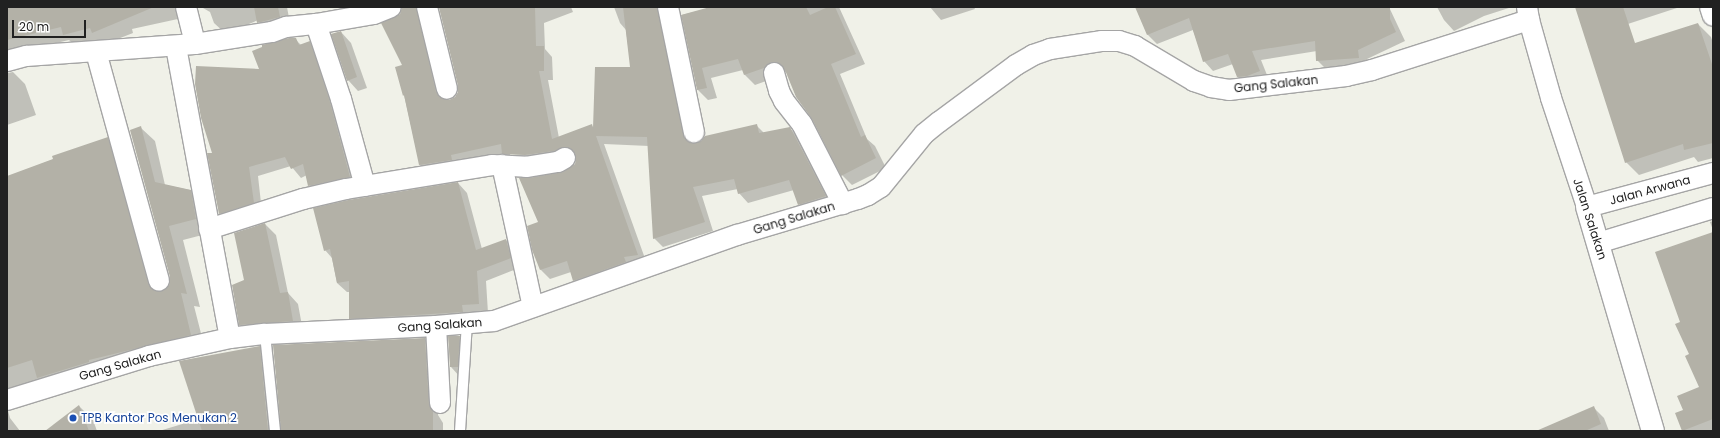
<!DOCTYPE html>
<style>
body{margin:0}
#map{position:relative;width:1720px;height:438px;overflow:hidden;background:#f0f1e8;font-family:Poppins,sans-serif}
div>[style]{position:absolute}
.shadow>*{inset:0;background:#0003}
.building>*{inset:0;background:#b3b1a7}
.roads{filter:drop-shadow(1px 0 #a5a5a5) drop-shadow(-1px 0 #a5a5a5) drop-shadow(0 1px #a5a5a5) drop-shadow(0 -1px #a5a5a5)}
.service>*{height:10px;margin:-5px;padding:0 5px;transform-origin:5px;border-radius:5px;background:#fff}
.minor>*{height:20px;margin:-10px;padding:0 10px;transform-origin:10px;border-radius:10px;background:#fff}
.tertiary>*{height:22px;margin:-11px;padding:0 11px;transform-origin:11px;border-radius:11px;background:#fff}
.dots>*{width:11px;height:11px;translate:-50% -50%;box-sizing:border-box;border:2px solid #fff;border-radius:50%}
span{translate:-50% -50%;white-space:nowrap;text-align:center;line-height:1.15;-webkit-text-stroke:3.5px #fff;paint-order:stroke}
.street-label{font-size:12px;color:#212121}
.transit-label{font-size:12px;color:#164399}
.left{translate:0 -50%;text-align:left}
.frame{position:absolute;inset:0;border:8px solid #212121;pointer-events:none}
.scale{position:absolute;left:12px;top:20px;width:74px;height:18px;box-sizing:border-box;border:2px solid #212121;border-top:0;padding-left:5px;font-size:12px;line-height:14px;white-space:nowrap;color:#212121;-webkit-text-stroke:3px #fff;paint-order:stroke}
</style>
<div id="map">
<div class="shadow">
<div style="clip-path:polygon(7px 7px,287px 7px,291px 29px,270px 34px,258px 20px,226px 34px,214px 23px,210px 12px,203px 8px,196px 7px,187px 17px,132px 29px,133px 33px,105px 44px,101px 40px,76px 46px,69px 40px,17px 52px,8px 73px,13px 72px,25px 84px,36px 115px,7px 125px)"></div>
<div style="clip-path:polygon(evenodd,403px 7px,431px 7px,425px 20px,444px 100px,449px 101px,456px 98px,459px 92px,459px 86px,439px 7px,571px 7px,573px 12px,544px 23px,545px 49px,552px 57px,553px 80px,548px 80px,559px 138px,591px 125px,594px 128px,631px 68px,626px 30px,620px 23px,614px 7px,665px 7px,666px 19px,693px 144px,756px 125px,764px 133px,789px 128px,799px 137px,834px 206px,808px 214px,799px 204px,794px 190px,748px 203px,739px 193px,738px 189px,702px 196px,713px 231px,663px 247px,654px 238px,649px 146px,604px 144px,647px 264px,583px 290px,574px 280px,571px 272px,550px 279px,541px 270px,539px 223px,564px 173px,576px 164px,577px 156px,564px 160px,512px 163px,504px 154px,460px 164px,429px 174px,420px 165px,404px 95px,401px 15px,403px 7px,510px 154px,530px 155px,530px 157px,510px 156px,510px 154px)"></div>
<div style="clip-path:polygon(714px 7px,839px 7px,865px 64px,840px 74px,867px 139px,875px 146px,886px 168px,852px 185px,842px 175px,787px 72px,781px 72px,774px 78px,755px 85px,745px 75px,743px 70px,711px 78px,717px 98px,708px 100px,698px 90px,682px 15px)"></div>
<div style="clip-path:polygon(930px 7px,974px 7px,975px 9px,941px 20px)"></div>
<div style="clip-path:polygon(1136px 7px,1389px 7px,1405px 41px,1367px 59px,1368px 67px,1327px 70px,1317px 60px,1317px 51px,1261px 60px,1269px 80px,1248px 86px,1238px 77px,1233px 64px,1213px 71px,1204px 61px,1193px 30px,1157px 44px,1148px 35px)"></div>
<div style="clip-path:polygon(1437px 7px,1512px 7px,1484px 16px,1454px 31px,1444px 20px)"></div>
<div style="clip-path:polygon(1576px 7px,1680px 7px,1594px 35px)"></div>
<div style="clip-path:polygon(1698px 24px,1711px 37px,1713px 43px,1713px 158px,1698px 162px,1694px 157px,1639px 175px,1626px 162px)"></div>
<div style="clip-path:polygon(341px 32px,351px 43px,367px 88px,358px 91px,348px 80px)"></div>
<div style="clip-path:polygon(295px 39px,301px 45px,309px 42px,318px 51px,359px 186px,318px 195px,309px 185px,307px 175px,301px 178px,291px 166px,258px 176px,262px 212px,229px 222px,220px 213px,214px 153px,260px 70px)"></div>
<div style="clip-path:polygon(141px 128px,155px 141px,165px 185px,190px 190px,204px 204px,210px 233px,183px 240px,200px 307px,194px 306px,205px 349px,7px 396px,7px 177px,107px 139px,121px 152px,160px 292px,163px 292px,171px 284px,171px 277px)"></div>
<div style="clip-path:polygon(458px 183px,467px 193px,482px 249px,506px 240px,516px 250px,519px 268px,486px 281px,488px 313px,360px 328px,350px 318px,350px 292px,347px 292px,337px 283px,332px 258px,325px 250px)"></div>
<div style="clip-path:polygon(1713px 221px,1713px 230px,1710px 222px)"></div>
<div style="clip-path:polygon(265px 224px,276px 235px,288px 293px,298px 304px,303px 331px,251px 335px,240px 325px,245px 281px)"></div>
<div style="clip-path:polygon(1713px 233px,1713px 431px,1683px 431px,1684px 411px,1700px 387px,1681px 323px)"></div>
<div style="clip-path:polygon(459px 337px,470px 347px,461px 378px,451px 367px)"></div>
<div style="clip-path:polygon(425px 339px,435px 349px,438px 415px,443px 423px,443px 431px,282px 431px)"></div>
<div style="clip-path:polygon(259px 347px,269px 357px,277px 431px,159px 431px,199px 419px)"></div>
<div style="clip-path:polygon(79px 406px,93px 420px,97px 431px,47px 431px)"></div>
<div style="clip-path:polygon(7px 407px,10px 418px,20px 431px,7px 431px)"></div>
<div style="clip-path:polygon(1593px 407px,1604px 418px,1609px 431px,1566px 431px)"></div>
</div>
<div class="building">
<div style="clip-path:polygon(7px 7px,154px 7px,92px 33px,90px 28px,63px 35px,61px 27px,7px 40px)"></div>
<div style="clip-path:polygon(254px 7px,278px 7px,280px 17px,257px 23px)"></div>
<div style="clip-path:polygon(402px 7px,416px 7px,436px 92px,439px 97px,449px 100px,455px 97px,458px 92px,458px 86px,439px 7px,535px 7px,536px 46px,544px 46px,544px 71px,539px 71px,552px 139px,592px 124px,593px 128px,595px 67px,630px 67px,623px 7px,657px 7px,685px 139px,690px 143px,696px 143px,701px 141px,705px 136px,757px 124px,759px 133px,790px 127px,826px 196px,798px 205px,789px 180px,738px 194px,734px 179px,693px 187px,705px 222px,653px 239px,647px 137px,596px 136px,638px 255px,624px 257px,626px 262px,573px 281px,567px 261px,540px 270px,532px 250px,527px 226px,538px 222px,519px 178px,528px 178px,563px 172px,575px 164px,576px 158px,575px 153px,570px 148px,565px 147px,554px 151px,525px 155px,502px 154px,501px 144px,451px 155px,452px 160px,419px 165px,404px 95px,403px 96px,395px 67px,402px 65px,381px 23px,400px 14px)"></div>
<div style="clip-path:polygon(710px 7px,806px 7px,810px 15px,828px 7px,835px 7px,856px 54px,831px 64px,861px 137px,865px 135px,876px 158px,841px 176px,812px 119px,796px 97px,785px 70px,777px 62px,771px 62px,764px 68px,744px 75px,738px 59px,702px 68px,707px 88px,697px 90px,681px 15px)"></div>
<div style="clip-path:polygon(1135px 7px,1390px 7px,1390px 19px,1396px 32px,1358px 50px,1359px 58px,1316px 61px,1315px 41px,1252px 51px,1260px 71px,1247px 76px,1237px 77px,1228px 54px,1203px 62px,1189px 18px,1147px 35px)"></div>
<div style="clip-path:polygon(1575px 7px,1623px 7px,1635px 43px,1698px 23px,1713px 67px,1713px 143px,1684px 150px,1683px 144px,1625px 163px)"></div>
<div style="clip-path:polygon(341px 31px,357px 77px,347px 81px,331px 34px)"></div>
<div style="clip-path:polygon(289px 38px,296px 38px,299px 45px,310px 41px,330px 102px,350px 177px,308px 186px,303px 164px,291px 169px,285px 157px,249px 167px,254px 203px,219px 214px,207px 153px,212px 153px,201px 118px,195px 84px,196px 66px,259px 69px,252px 51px,262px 47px,262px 45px)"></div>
<div style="clip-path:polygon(141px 126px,155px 182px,191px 190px,196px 219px,169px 226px,187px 294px,181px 293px,191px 335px,89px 360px,89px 362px,37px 378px,32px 360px,7px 368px,7px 176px,53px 159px,52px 156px,108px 137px,148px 283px,151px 288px,162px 291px,167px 288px,170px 283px,170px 277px,130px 130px)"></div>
<div style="clip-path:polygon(458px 182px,476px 250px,506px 239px,511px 258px,477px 271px,479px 304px,462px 305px,463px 312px,349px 319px,349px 281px,337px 283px,330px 249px,324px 251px,313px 208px,348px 200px)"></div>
<div style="clip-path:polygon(265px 223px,280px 293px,288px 292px,293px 321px,239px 325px,232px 285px,244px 280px,234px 233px)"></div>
<div style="clip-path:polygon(1713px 232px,1713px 419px,1682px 431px,1675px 413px,1683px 410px,1677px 396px,1699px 387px,1685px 356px,1689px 354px,1675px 324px,1680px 322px,1655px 252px)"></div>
<div style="clip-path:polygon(448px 336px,460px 336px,458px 367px,450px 367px)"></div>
<div style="clip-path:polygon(425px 338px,429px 404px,433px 412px,433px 431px,281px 431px,273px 345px)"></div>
<div style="clip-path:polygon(260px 346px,268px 431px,202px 431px,179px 361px)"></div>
<div style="clip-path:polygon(79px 405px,89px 431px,45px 431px)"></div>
<div style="clip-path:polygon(1594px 406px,1601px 424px,1585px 431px,1536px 431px)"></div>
</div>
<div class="roads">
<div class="service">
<div style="left:265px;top:334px;width:98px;rotate:84.1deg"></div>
<div style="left:460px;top:431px;width:107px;rotate:-86.3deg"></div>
</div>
<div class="minor">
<div style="left:186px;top:7px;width:38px;rotate:76deg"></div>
<div style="left:427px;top:7px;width:84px;rotate:76.3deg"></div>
<div style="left:668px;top:7px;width:128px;rotate:78.3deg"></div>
<div style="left:1527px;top:7px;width:13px;rotate:81deg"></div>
<div style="left:1529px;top:20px;width:81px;rotate:74.2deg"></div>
<div style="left:1551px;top:98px;width:115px;rotate:71.7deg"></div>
<div style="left:1587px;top:207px;width:131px;rotate:-15.1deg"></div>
<div style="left:1710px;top:7px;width:9px;rotate:72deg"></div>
<div style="left:316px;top:24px;width:79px;rotate:71.6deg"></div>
<div style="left:341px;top:99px;width:90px;rotate:74.6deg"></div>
<div style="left:176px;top:47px;width:296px;rotate:79.5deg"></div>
<div style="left:96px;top:52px;width:237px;rotate:74.6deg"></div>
<div style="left:7px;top:61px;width:20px;rotate:-15deg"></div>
<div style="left:26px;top:56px;width:169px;rotate:-4.1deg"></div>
<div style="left:195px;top:44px;width:78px;rotate:-8.9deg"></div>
<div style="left:272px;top:32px;width:15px;rotate:-20deg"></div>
<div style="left:286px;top:27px;width:30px;rotate:-6deg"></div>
<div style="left:316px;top:24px;width:59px;rotate:-9.8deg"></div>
<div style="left:374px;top:14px;width:18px;rotate:-22deg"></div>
<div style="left:774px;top:73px;width:19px;rotate:74deg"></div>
<div style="left:779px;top:91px;width:11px;rotate:63deg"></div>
<div style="left:784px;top:101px;width:29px;rotate:52deg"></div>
<div style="left:802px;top:124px;width:90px;rotate:62.9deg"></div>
<div style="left:502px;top:165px;width:145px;rotate:77.7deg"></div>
<div style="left:209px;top:229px;width:99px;rotate:-17.7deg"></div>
<div style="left:303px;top:199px;width:44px;rotate:-13.1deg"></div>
<div style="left:346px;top:189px;width:148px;rotate:-9.3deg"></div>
<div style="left:492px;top:165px;width:34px;rotate:3deg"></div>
<div style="left:526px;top:167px;width:32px;rotate:-9deg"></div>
<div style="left:558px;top:162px;width:8px;rotate:-30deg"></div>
<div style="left:1598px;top:243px;width:120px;rotate:-16.9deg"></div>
<div style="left:436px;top:326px;width:77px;rotate:87deg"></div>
<div style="left:7px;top:400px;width:149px;rotate:-17.2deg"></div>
<div style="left:149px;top:356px;width:83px;rotate:-12.5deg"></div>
<div style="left:230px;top:338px;width:35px;rotate:-7deg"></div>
<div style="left:265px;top:334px;width:171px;rotate:-2.7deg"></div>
<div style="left:436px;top:326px;width:58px;rotate:-4.9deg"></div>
<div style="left:494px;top:321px;width:258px;rotate:-19.5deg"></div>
<div style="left:737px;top:235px;width:126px;rotate:-16.6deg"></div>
<div style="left:858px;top:199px;width:11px;rotate:-22deg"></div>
<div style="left:868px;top:195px;width:15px;rotate:-32deg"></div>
<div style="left:881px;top:187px;width:68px;rotate:-50.9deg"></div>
<div style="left:924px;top:134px;width:19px;rotate:-39deg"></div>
<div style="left:939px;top:122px;width:96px;rotate:-36.5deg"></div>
<div style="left:1016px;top:65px;width:20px;rotate:-30deg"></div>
<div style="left:1033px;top:55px;width:18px;rotate:-19deg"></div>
<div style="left:1050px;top:49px;width:53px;rotate:-8.7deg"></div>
<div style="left:1102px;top:41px;width:17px"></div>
<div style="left:1119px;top:41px;width:17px;rotate:17deg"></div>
<div style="left:1135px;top:46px;width:69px;rotate:30.7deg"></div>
<div style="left:1194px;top:81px;width:18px;rotate:19deg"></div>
<div style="left:1211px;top:87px;width:18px;rotate:9deg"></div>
<div style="left:1229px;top:90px;width:118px;rotate:-6.8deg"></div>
<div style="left:1346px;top:76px;width:27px;rotate:-13deg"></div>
<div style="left:1372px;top:70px;width:165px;rotate:-17.7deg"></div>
</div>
<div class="tertiary">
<div style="left:1587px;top:207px;width:234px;rotate:73.6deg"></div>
</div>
</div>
<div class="dots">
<div style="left:73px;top:418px;background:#1a4fb4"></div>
</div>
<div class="street-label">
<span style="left:1276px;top:84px;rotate:-6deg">Gang Salakan</span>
<span style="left:1650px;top:190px;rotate:-15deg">Jalan Arwana</span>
<span style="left:794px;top:218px;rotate:-17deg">Gang Salakan</span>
<span style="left:1590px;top:219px;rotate:72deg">Jalan Salakan</span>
<span style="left:440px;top:325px;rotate:-4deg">Gang Salakan</span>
<span style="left:120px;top:365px;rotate:-16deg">Gang Salakan</span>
</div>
<div class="transit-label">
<span class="left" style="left:81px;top:418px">TPB Kantor Pos Menukan 2</span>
</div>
<div class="frame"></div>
<div class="scale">20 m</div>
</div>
